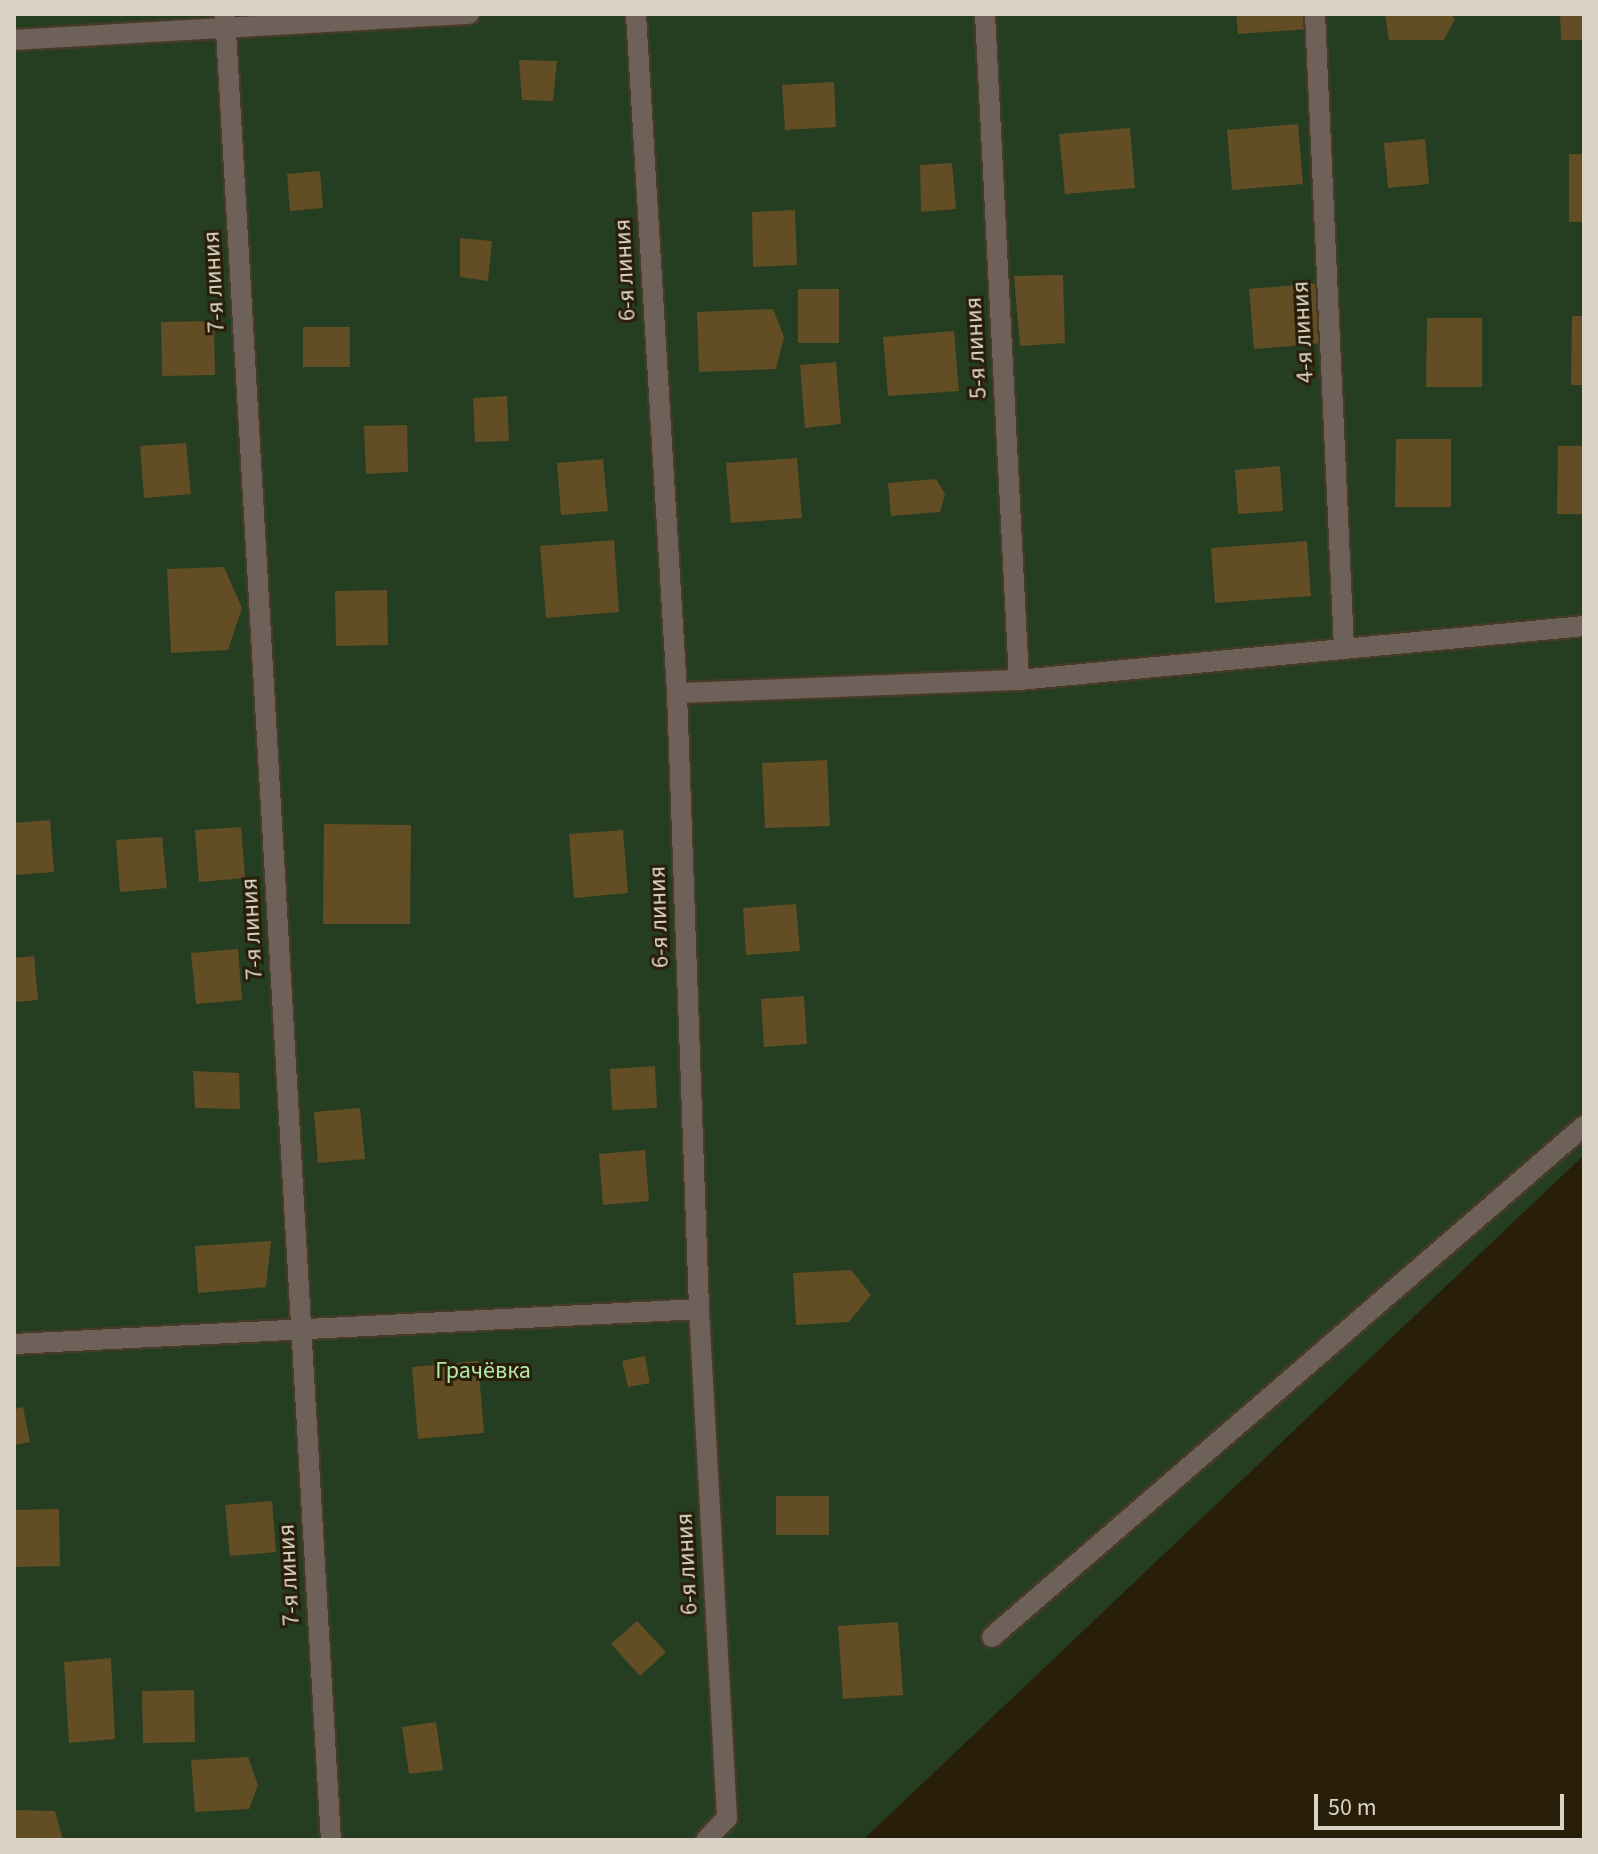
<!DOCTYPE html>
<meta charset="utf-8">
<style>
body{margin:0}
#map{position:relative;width:1598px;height:1854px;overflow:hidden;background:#291e07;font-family:"Source Sans 3",sans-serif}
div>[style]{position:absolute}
.green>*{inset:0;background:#253e22}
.building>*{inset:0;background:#624d24}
.roads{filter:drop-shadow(2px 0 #453b26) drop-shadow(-2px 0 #453b26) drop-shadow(0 2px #453b26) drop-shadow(0 -2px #453b26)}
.minor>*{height:20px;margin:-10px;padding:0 10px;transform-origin:10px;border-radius:10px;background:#6d615a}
span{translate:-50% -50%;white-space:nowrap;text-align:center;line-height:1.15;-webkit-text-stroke:6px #291e07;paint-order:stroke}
.street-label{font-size:24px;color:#dbd3c6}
.park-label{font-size:24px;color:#b3e6ad}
.frame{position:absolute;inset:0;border:16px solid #dbd3c6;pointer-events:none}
.scale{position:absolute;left:1314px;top:1794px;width:250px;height:36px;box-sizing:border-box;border:4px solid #dbd3c6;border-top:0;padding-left:10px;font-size:24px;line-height:28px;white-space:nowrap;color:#dbd3c6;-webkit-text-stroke:6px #291e07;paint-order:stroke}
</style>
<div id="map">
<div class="green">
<div style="clip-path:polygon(14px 14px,1584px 14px,1584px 1155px,863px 1840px,14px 1840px)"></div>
</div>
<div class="building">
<div style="clip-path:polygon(1236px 14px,1307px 14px,1309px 29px,1238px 34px)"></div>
<div style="clip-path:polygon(1385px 14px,1451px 14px,1455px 19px,1444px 40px,1389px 40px)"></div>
<div style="clip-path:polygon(1560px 14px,1584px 14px,1584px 40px,1561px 40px)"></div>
<div style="clip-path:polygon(519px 60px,557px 61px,553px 101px,522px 100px)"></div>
<div style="clip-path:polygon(834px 82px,836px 127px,785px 130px,782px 85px)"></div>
<div style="clip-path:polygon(1298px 124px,1303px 184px,1232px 190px,1227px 130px)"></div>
<div style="clip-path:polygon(1130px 128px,1135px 188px,1065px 194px,1059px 134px)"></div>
<div style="clip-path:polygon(1425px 139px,1429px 184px,1388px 188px,1384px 143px)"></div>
<div style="clip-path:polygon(1569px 154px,1584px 154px,1584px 222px,1569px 222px)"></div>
<div style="clip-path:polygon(952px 163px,956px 209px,921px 212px,920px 165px)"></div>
<div style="clip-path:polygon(320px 171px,323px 208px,290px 211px,287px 174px)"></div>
<div style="clip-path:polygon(795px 210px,797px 265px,753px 267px,752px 212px)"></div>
<div style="clip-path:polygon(460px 238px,492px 241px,488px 281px,460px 277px)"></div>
<div style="clip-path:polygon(1063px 275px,1065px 343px,1020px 346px,1014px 276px)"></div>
<div style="clip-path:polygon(1320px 283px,1325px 343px,1254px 349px,1249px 289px)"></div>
<div style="clip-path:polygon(798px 289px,839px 289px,839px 343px,798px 343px)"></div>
<div style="clip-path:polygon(773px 309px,784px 337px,776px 369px,699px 372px,697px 312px)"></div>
<div style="clip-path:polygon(1572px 316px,1584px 316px,1584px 385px,1571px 385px)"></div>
<div style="clip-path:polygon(1427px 318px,1482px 318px,1482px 387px,1426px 387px)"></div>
<div style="clip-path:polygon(214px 321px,215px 375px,162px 376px,161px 322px)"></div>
<div style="clip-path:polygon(303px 327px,350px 327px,350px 367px,303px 367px)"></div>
<div style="clip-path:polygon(954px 331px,959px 391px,888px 396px,883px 337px)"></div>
<div style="clip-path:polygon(836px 362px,841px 424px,805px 428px,800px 365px)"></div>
<div style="clip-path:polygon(507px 396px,509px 441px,475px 442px,473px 398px)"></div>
<div style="clip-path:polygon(407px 425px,408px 472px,366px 474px,364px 426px)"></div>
<div style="clip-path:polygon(1396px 439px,1451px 439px,1451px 507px,1395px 507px)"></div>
<div style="clip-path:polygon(186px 443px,191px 494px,144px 498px,140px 446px)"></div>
<div style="clip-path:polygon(1558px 446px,1584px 446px,1584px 514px,1557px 514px)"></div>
<div style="clip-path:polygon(797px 458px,802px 518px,731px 523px,726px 463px)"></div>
<div style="clip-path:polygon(603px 459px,608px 511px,561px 515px,557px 463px)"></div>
<div style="clip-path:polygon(1280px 466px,1283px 511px,1238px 514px,1235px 470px)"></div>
<div style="clip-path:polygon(936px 479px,945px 494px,940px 512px,891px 516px,888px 483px)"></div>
<div style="clip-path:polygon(614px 540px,619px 612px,546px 618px,540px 546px)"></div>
<div style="clip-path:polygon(1307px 541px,1311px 596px,1215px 603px,1211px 548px)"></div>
<div style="clip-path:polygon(224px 567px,242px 608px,228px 650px,171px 653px,167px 569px)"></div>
<div style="clip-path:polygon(387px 590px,388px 645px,336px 646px,335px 591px)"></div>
<div style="clip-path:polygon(827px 760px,830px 826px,765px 828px,762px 763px)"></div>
<div style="clip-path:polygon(50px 820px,54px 872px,14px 875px,14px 823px)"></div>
<div style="clip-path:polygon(324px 824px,411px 825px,410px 924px,323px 924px)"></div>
<div style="clip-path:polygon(241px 827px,245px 878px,199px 882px,195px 830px)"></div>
<div style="clip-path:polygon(623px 830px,628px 893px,574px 898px,569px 834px)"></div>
<div style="clip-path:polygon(162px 837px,167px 888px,120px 892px,116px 840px)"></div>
<div style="clip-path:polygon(796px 904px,800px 951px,746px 955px,743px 908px)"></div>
<div style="clip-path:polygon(238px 949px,242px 1000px,196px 1004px,191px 953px)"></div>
<div style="clip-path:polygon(34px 956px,38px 1000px,14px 1002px,14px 958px)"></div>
<div style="clip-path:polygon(804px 996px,807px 1044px,764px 1047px,761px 999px)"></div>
<div style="clip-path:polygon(655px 1066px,657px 1108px,612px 1110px,610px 1069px)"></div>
<div style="clip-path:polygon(193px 1071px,239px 1073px,240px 1109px,195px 1108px)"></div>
<div style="clip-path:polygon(360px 1108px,365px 1159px,318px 1163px,314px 1112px)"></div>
<div style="clip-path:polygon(645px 1150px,649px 1201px,603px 1205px,599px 1154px)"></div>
<div style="clip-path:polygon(271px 1241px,266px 1287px,198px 1293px,195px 1246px)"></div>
<div style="clip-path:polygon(851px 1270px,871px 1295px,849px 1322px,796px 1325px,793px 1273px)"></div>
<div style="clip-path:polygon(645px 1356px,650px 1383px,628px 1387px,622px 1361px)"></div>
<div style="clip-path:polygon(478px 1361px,484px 1433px,418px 1439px,412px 1367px)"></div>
<div style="clip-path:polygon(23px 1407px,30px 1442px,14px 1445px,14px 1409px)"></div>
<div style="clip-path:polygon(776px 1496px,829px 1496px,829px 1535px,776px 1535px)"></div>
<div style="clip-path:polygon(272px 1501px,276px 1552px,230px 1556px,225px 1505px)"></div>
<div style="clip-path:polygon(59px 1509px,60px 1566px,14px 1567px,14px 1510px)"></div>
<div style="clip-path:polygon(637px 1621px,666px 1652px,640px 1676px,611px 1644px)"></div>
<div style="clip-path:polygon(898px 1622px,903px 1695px,843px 1699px,838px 1626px)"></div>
<div style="clip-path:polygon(111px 1658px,115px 1739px,69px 1743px,64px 1662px)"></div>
<div style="clip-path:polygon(194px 1690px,195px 1742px,143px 1743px,142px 1691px)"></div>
<div style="clip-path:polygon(436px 1722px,443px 1770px,409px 1774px,402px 1727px)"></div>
<div style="clip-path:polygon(248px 1757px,258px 1785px,249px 1809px,195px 1812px,191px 1760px)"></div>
<div style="clip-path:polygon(14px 1810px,55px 1811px,63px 1840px,14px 1840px)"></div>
</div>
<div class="roads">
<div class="minor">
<div style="left:225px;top:14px;width:1829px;rotate:86.68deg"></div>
<div style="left:636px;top:14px;width:680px;rotate:86.54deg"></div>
<div style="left:677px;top:693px;width:616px;rotate:87.95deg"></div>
<div style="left:699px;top:1309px;width:510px;rotate:86.85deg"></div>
<div style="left:727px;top:1818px;width:30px;rotate:134deg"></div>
<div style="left:985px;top:14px;width:667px;rotate:87.08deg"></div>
<div style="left:1315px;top:14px;width:634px;rotate:87.38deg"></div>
<div style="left:14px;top:40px;width:456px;rotate:-3.3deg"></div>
<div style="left:677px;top:693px;width:342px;rotate:-2.2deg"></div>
<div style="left:1019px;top:680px;width:568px;rotate:-5.46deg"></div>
<div style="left:14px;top:1344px;width:686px;rotate:-2.92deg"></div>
<div style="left:992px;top:1637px;width:782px;rotate:-40.8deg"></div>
</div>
</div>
<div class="street-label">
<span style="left:625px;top:270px;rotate:-93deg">6-я линия</span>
<span style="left:214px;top:282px;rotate:-93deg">7-я линия</span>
<span style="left:1303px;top:332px;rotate:-93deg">4-я линия</span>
<span style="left:976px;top:348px;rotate:-93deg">5-я линия</span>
<span style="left:659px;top:917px;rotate:-92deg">6-я линия</span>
<span style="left:252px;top:929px;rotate:-93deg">7-я линия</span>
<span style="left:687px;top:1564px;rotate:-93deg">6-я линия</span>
<span style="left:289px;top:1575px;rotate:-93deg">7-я линия</span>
</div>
<div class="park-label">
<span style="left:483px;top:1371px">Грачёвка</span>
</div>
<div class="frame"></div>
<div class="scale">50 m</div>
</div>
